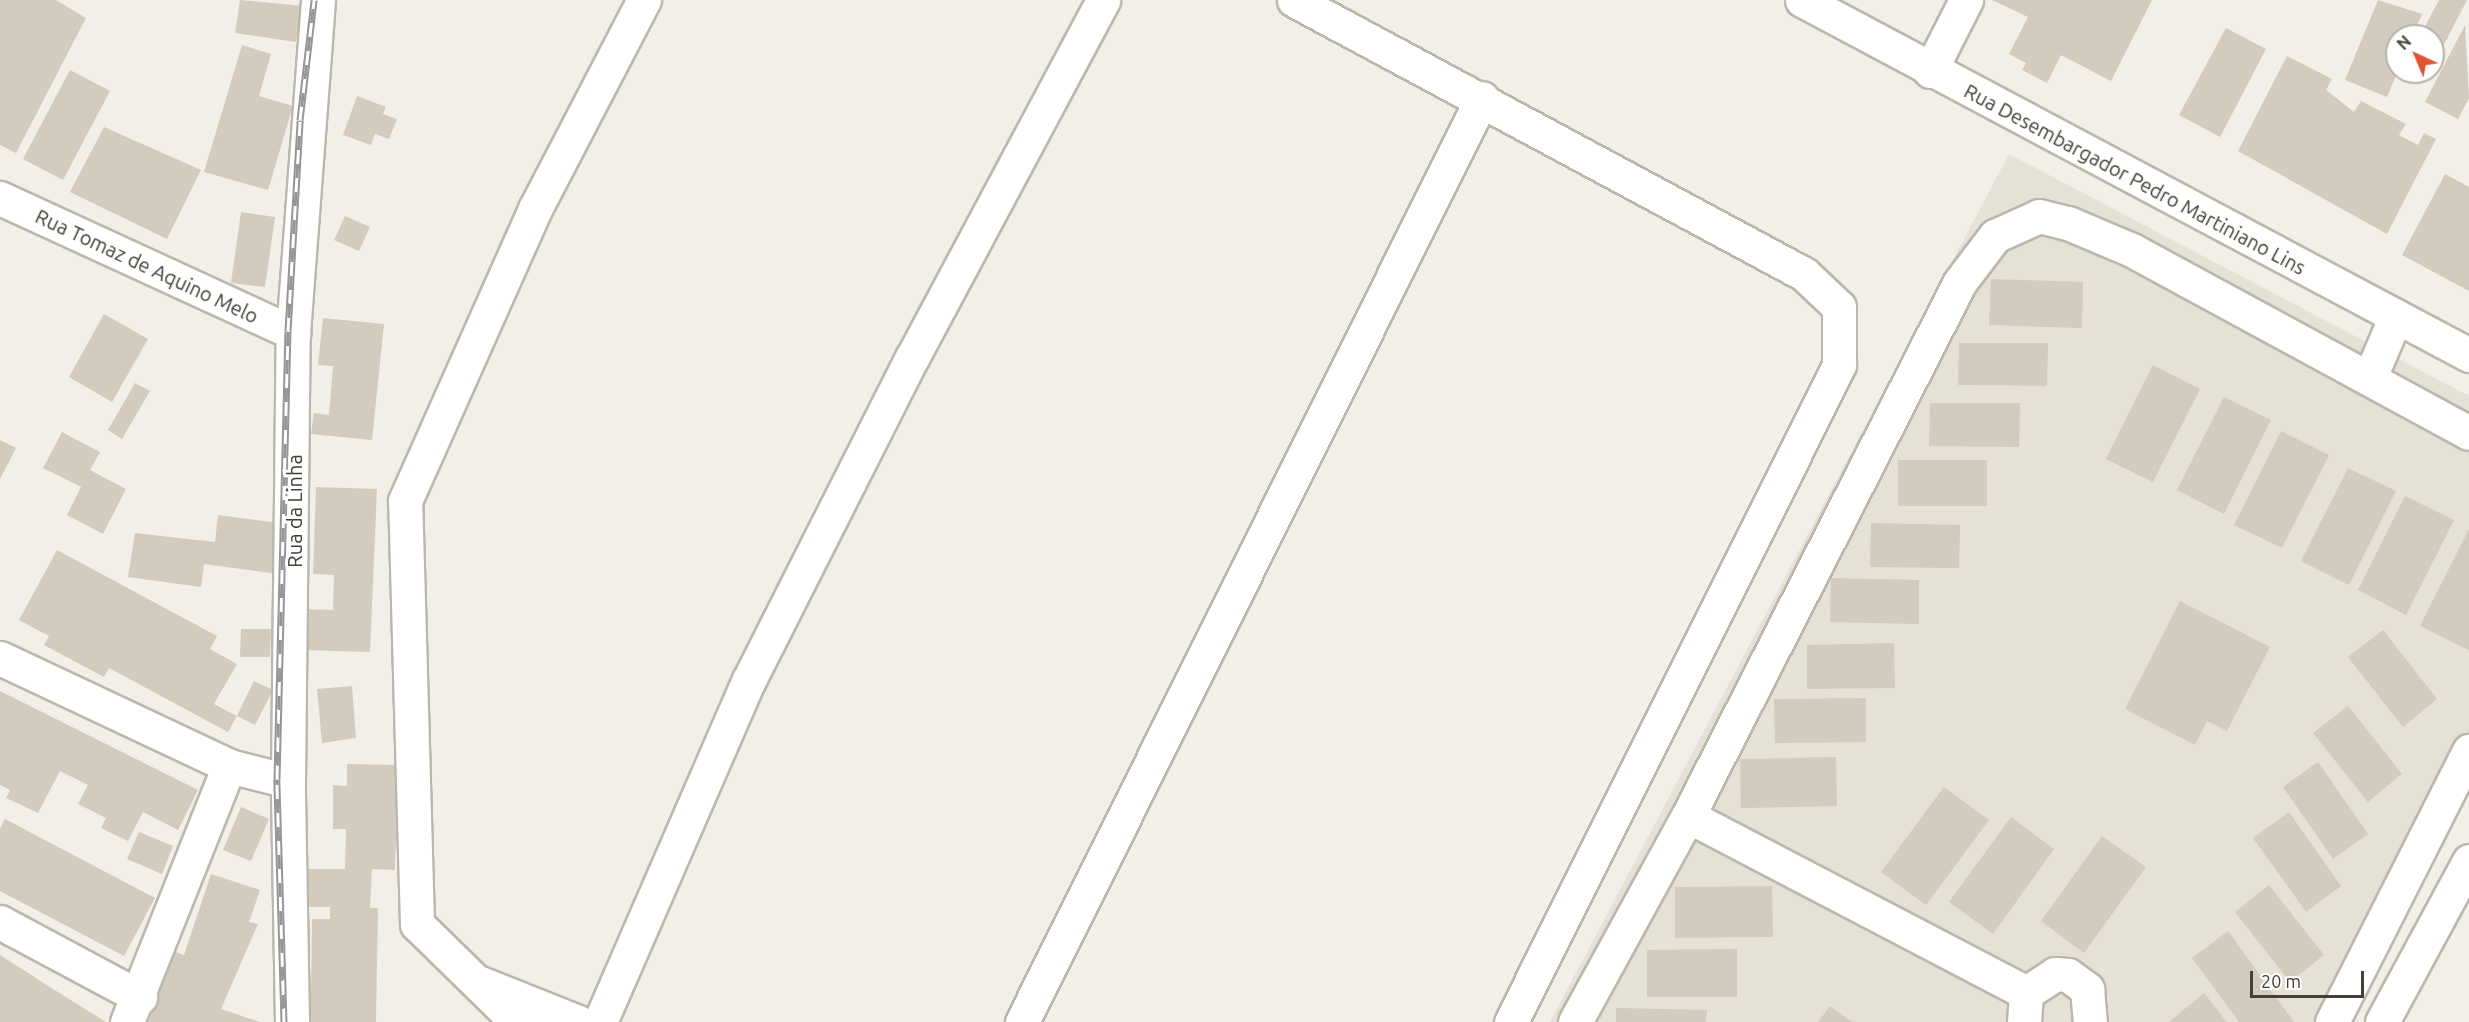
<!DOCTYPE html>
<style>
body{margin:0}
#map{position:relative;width:2469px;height:1022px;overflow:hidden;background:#f2efe8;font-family:Ubuntu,sans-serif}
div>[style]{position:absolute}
.residential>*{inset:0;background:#e5e1d6}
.building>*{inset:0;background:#d2cbbe}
.roads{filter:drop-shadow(2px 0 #bcb7ab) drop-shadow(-2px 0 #bcb7ab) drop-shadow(0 2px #bcb7ab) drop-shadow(0 -2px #bcb7ab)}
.minor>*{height:33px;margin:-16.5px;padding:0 16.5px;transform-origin:16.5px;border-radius:16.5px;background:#fff}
.rail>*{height:7px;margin-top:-3.5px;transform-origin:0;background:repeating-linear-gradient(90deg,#fff 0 14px,#969696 0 28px);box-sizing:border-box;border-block:2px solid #969696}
span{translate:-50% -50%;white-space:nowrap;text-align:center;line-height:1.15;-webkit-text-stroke:6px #fff;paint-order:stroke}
.street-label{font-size:20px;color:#444037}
.north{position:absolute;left:2385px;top:24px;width:60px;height:60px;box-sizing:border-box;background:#fff;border:2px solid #b4b3af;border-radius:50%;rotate:316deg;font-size:16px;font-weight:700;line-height:24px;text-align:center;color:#444037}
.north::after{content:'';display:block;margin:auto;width:21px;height:27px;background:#e05230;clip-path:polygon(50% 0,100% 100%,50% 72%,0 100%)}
.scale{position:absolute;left:2250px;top:971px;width:114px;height:27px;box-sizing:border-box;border:3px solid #444037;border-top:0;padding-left:8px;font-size:18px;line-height:21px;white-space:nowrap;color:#444037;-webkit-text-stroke:4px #fff;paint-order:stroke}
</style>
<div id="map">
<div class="residential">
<div style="clip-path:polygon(2009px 154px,2469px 396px,2469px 760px,2331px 1022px,1550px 1022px)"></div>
</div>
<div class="building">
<div style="clip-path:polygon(0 0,56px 0,86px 18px,16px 153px,0 145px)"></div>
<div style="clip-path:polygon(240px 0,302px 6px,296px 42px,235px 33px)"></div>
<div style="clip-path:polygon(1992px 0,2152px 0,2111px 81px,2061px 55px,2047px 83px,2022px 70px,2026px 63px,2009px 54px,2028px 17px)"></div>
<div style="clip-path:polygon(2378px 0,2422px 14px,2412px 36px,2397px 36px,2397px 73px,2387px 97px,2345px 80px)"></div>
<div style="clip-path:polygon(2439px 0,2467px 0,2433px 66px,2433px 36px,2420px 36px)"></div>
<div style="clip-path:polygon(2465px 25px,2469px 98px,2458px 119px,2425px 102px)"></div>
<div style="clip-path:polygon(2226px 28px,2266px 49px,2220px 137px,2179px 115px)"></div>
<div style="clip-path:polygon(242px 45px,271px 54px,259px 96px,293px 106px,268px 190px,204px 172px)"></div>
<div style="clip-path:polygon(2287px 56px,2332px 79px,2326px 90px,2354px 112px,2361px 101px,2406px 124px,2399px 135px,2418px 145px,2424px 133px,2436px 139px,2387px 234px,2238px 151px)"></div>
<div style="clip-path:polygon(70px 70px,110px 91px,63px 180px,23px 159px)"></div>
<div style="clip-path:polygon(357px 96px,386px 107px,383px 114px,397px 119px,389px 139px,375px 134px,371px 145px,343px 135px)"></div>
<div style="clip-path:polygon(104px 127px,201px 170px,167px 239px,70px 192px)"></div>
<div style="clip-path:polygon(2445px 174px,2469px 187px,2469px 291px,2402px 255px)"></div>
<div style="clip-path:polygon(241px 212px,275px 217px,265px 287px,231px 283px)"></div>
<div style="clip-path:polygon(345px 216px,370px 227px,359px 251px,334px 240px)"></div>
<div style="clip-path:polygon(1991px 279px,2083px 282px,2082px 328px,1989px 325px)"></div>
<div style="clip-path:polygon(104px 314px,148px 339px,112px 402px,69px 377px)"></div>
<div style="clip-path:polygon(323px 318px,384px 324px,372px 440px,311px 434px,314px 413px,329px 415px,333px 366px,318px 365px)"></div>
<div style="clip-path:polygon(1959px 343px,2048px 343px,2047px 386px,1958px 385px)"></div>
<div style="clip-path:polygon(2153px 365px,2200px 389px,2153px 482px,2106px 459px)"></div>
<div style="clip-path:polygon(135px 383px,150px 391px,122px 439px,108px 430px)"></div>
<div style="clip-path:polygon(2224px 397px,2271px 420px,2224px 514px,2177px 490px)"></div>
<div style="clip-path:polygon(1930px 403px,2020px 403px,2019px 447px,1929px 446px)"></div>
<div style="clip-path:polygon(2281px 431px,2329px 455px,2282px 548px,2234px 525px)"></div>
<div style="clip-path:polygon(62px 432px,100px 452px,90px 470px,126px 489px,103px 534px,67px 515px,81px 487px,43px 468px)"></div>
<div style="clip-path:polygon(0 440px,16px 448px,0 479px)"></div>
<div style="clip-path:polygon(1898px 460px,1987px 460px,1987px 506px,1898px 506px)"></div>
<div style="clip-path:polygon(2348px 468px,2396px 491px,2349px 585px,2301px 561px)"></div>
<div style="clip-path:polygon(316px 487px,377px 489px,370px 652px,301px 650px,302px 609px,333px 610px,334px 575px,313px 574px)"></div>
<div style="clip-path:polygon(2405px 496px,2454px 520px,2406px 615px,2358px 590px)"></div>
<div style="clip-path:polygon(218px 515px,279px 523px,278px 574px,204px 564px,201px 587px,128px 577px,135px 533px,215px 542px)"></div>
<div style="clip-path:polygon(1871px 523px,1960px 525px,1959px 568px,1870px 567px)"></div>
<div style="clip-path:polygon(2469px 529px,2469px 649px,2468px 650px,2420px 626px)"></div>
<div style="clip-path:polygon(57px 550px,217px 636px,210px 649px,237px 664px,214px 704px,237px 716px,254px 681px,273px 690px,255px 725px,237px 716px,228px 732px,109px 668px,104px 677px,44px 645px,49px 636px,19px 620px)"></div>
<div style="clip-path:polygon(1831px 578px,1919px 580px,1919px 624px,1830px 622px)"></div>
<div style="clip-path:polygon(2180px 601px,2270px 647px,2227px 731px,2207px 721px,2195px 745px,2125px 709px)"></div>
<div style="clip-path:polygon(241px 629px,271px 629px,270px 657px,240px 657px)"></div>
<div style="clip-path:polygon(2383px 630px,2437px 699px,2403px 727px,2348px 657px)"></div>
<div style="clip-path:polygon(1894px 643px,1895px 688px,1807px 689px,1807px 645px)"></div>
<div style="clip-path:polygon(352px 686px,356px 738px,322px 743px,317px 689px)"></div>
<div style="clip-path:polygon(0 691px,198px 790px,178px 830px,143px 812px,128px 841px,101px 828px,106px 818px,78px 804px,88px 785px,60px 771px,38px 813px,6px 798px,10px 790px,0 785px)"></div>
<div style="clip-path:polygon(1866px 698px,1866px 742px,1775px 743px,1774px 699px)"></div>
<div style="clip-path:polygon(2348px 706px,2402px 774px,2368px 802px,2313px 733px)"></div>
<div style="clip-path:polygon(1836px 757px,1837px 806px,1741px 808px,1740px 759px)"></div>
<div style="clip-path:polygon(2318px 762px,2368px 834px,2333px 859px,2283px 787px)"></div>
<div style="clip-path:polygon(347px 764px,398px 765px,395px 870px,372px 869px,370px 908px,378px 908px,376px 1022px,297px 1022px,297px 998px,311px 998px,312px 919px,330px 919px,330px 907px,300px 907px,302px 869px,345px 869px,346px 829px,333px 829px,333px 785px,347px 786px)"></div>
<div style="clip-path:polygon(1944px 787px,1989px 820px,1926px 905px,1881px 872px)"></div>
<div style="clip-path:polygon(241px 807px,269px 819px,251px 861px,223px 850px)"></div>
<div style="clip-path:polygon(2289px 812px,2341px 886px,2306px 912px,2253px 838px)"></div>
<div style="clip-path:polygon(2011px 817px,2054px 849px,1993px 934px,1949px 902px)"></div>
<div style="clip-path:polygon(5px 819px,155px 898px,124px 956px,0 891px,0 829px)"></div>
<div style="clip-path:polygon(139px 832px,173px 846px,162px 874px,127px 859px)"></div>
<div style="clip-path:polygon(2102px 836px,2146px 867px,2084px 953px,2041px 921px)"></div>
<div style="clip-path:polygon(211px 874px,260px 890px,249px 922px,258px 924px,221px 1009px,260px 1022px,149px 1022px,173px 951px,184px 955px)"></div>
<div style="clip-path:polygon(2269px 885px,2324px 955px,2290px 982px,2235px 912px)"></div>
<div style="clip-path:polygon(1772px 886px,1773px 937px,1675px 938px,1675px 887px)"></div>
<div style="clip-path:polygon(2228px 931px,2294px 1022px,2239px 1022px,2192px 958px)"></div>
<div style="clip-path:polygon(1737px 949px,1737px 997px,1647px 997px,1647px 950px)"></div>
<div style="clip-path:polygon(0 955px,53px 989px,106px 1022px,0 1022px)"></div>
<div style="clip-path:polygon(2204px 993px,2227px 1022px,2171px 1022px,2170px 1021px)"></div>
<div style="clip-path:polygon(1830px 1006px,1852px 1022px,1818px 1022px)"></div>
<div style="clip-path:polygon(1616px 1008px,1707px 1010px,1706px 1022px,1616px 1022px)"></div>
</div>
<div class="roads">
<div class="minor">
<div style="left:1294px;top:0;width:579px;rotate:28.25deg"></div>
<div style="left:1804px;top:274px;width:48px;rotate:43.3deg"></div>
<div style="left:1839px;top:307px;width:58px;rotate:90deg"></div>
<div style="left:1839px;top:365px;width:734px;rotate:116.53deg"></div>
<div style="left:1802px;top:0;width:756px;rotate:28.02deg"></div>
<div style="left:1930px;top:71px;width:80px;rotate:-63.1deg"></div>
<div style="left:0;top:198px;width:323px;rotate:24.7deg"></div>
<div style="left:2370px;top:377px;width:66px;rotate:-66.9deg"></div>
<div style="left:0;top:658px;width:253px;rotate:25.2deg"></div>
<div style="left:229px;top:766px;width:61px;rotate:14.3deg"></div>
<div style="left:1688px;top:816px;width:382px;rotate:27.6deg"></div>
<div style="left:0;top:922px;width:159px;rotate:28.2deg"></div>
<div style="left:478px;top:982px;width:108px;rotate:21.8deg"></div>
<div style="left:127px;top:1022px;width:276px;rotate:-68.3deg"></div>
<div style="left:292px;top:1022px;width:241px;rotate:-91deg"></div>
<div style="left:288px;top:781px;width:448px;rotate:-89.4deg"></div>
<div style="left:293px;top:333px;width:334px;rotate:-85.7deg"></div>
<div style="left:517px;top:1022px;width:140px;rotate:-135.6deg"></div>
<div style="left:417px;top:924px;width:423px;rotate:-91.6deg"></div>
<div style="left:405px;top:501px;width:320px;rotate:-66deg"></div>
<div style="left:535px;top:209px;width:236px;rotate:-62.5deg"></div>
<div style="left:600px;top:1022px;width:373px;rotate:-66.5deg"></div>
<div style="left:749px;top:680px;width:361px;rotate:-63.2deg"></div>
<div style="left:912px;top:358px;width:406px;rotate:-61.9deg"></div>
<div style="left:1022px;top:1022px;width:1032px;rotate:-63.53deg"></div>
<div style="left:1575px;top:1022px;width:235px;rotate:-61.3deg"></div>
<div style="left:1688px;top:816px;width:599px;rotate:-63.01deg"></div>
<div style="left:1960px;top:282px;width:58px;rotate:-52.7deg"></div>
<div style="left:1995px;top:236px;width:48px;rotate:-24.4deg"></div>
<div style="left:2039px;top:216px;width:30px;rotate:14deg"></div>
<div style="left:2068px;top:223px;width:69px;rotate:22.9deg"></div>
<div style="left:2132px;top:250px;width:383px;rotate:28.5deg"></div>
<div style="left:2024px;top:1022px;width:29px;rotate:-86deg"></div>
<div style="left:2026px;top:993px;width:35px;rotate:-33deg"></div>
<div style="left:2055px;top:974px;width:13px;rotate:4deg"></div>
<div style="left:2068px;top:975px;width:24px;rotate:36deg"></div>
<div style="left:2087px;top:989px;width:33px;rotate:85deg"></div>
<div style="left:2332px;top:1022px;width:304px;rotate:-63.2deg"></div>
<div style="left:2382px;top:1022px;width:183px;rotate:-61.6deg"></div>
</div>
</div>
<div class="rail">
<div style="left:284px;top:1022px;width:243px;rotate:-91.7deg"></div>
<div style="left:277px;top:779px;width:448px;rotate:-88.6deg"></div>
<div style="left:288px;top:331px;width:211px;rotate:-86.7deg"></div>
<div style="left:300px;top:120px;width:121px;rotate:-83.3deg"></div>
</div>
<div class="street-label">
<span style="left:2135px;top:179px;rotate:28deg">Rua Desembargador Pedro Martiniano Lins</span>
<span style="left:147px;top:266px;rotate:25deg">Rua Tomaz de Aquino Melo</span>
<span style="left:294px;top:511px;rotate:-90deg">Rua da Linha</span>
</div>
<div class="north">N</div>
<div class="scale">20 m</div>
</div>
